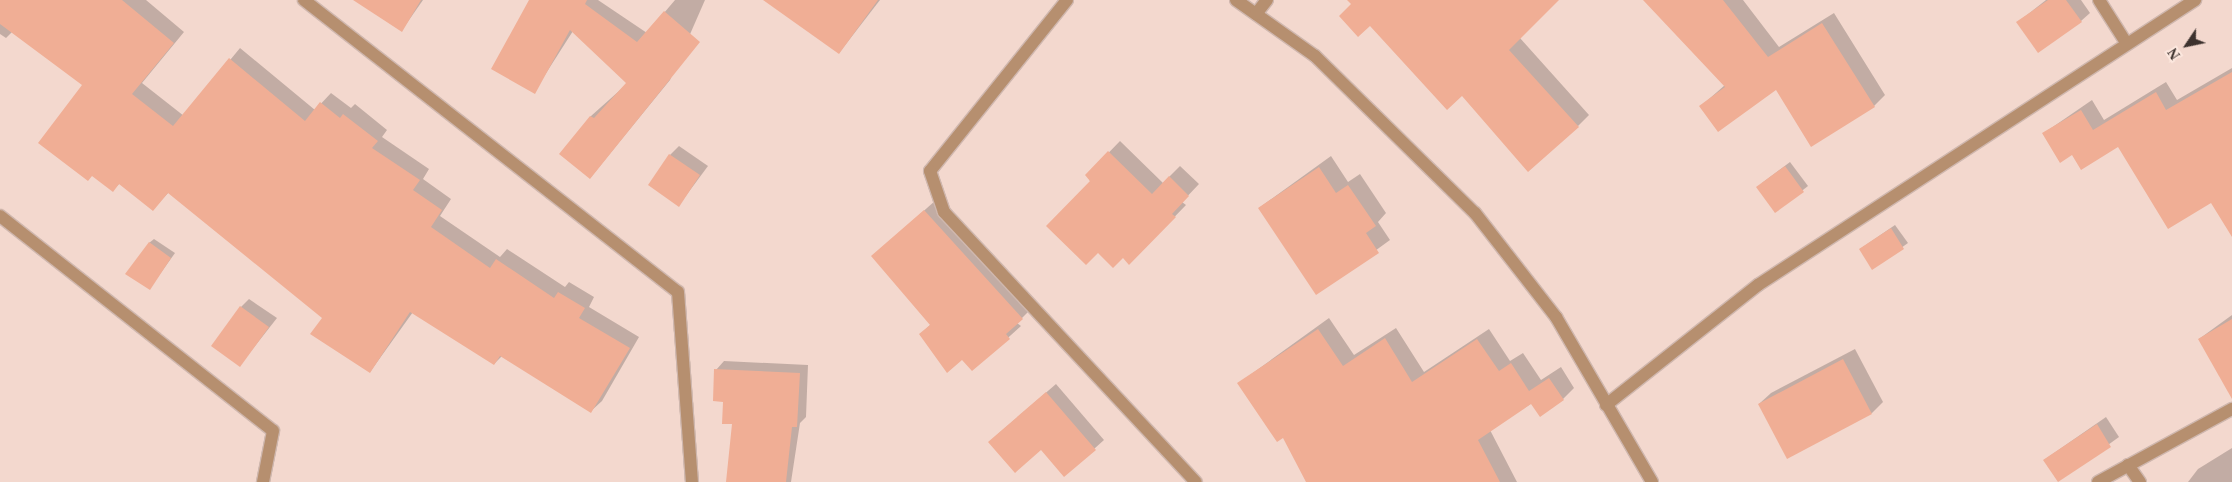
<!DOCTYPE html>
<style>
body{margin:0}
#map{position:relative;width:2232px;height:482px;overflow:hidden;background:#f3d8ce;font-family:Georgia,serif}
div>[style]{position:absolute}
.shadow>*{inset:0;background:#0003}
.building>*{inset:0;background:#f0ae95}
.roads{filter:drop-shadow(1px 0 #cfb7ae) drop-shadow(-1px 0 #cfb7ae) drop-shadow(0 1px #cfb7ae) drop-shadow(0 -1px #cfb7ae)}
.minor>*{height:12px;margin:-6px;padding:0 6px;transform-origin:6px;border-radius:6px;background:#b68f6f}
span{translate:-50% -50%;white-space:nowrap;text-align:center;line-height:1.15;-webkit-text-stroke:4px #fce7de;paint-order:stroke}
.north{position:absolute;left:2162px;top:20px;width:50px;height:50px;-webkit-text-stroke:4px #fce7de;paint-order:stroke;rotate:236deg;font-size:14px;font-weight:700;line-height:20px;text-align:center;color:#3d322e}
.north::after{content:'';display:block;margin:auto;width:18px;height:22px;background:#3d322e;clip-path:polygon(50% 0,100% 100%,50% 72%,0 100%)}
</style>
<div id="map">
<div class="shadow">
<div style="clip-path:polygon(0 0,146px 0,184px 32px,142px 83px,184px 116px,240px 48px,315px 110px,331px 93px,351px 108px,355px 104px,387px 130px,382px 137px,429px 169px,423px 179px,451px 199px,440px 216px,500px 257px,507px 249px,565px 287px,569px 282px,594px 297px,589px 307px,639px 337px,602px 401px,591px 411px,502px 356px,494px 364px,413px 312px,370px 372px,324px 318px,169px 192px,153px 209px,120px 183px,113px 190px,84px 85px,12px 32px,6px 38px,0 34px)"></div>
<div style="clip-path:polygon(373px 0,423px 0,402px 30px)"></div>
<div style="clip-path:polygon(536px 0,598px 0,647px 33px,675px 0,705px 0,670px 80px,590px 178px,561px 154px,591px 116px,628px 83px,573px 31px,534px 92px)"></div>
<div style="clip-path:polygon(765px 0,880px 0,839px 53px)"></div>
<div style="clip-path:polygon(1356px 0,1557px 0,1520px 38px,1589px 115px,1578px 126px,1462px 95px)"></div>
<div style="clip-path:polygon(1664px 0,1743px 0,1779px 47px,1834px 13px,1885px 95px,1874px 106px,1776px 88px,1701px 106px,1725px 85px)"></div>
<div style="clip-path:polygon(2046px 0,2081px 0,2090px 13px,2081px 21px,2018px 22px)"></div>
<div style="clip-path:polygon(2232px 68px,2232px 235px,2211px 201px,2119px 145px,2073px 154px,2044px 133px,2092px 100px,2104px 120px,2166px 82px,2177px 100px)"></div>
<div style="clip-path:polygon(1120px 141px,1163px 183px,1180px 166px,1199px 184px,1182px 202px,1186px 205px,1130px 263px,1087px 175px)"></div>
<div style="clip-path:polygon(679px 146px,708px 166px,679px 205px,670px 155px)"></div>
<div style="clip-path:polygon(1331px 156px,1348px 182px,1360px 174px,1386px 213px,1378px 222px,1390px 240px,1317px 293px,1259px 208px)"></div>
<div style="clip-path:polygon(1790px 162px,1808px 186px,1775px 212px,1762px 183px)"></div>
<div style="clip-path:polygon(936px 200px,1033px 307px,1017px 323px,1021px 326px,972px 370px,962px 358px,920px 335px,931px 324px,873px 256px)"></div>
<div style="clip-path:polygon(1895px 225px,1908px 243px,1873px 268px,1860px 249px)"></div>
<div style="clip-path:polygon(154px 239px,175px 253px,150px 288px,149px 243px)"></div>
<div style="clip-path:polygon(249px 299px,277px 318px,240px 365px,241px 307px)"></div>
<div style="clip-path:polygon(2232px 315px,2232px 371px,2199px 339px)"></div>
<div style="clip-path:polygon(1329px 318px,1354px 355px,1396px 328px,1424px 372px,1489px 329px,1510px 361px,1523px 353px,1541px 380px,1561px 367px,1574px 388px,1563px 399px,1532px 403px,1490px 430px,1517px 482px,1307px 482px,1284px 436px,1239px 383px)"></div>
<div style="clip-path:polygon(1855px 349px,1883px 402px,1872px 413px,1759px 404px,1771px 393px)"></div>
<div style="clip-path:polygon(724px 361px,808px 365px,806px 417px,800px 423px,791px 482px,732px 482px,733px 423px,716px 370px)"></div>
<div style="clip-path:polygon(1056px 384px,1104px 440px,1065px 475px,1041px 448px,998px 434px)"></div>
<div style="clip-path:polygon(2106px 417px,2119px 437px,2058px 481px,2044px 460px)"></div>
<div style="clip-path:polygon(2232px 448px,2232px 482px,2188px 482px,2198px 469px)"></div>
</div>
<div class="building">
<div style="clip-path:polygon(0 0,122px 0,174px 43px,132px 94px,173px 126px,229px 58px,305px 121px,320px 102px,340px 118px,343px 114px,378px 141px,372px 148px,420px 180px,413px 190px,442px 210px,431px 227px,490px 268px,496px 259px,554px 298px,558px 292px,585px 308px,579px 318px,630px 348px,591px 413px,500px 356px,494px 365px,410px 312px,370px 373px,310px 334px,322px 318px,168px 193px,153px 211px,119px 184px,113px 192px,92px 176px,88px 181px,38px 143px,82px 85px,0 24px)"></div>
<div style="clip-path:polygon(353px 0,421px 0,402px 32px)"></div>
<div style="clip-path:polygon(529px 0,587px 0,585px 4px,637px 42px,664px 11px,700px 42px,590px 179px,559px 154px,590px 116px,594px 118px,626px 83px,570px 30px,535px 94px,491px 69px)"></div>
<div style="clip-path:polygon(763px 0,878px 0,839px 54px)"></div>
<div style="clip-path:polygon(1347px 0,1559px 0,1509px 50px,1579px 127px,1528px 172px,1462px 96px,1447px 110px,1370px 26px,1358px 37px,1339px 16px,1351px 4px)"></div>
<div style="clip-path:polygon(1643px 0,1723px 0,1768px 57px,1822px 23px,1875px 107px,1811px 147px,1776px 90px,1718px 132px,1699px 106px,1725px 87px)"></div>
<div style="clip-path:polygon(2048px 0,2066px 0,2082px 22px,2038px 53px,2016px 22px)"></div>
<div style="clip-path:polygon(2232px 72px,2232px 237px,2211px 203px,2168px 229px,2118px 147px,2081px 170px,2072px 155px,2060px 163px,2042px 133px,2081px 110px,2093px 130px,2156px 92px,2166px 110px)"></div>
<div style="clip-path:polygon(1108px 151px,1152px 194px,1169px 176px,1189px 196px,1172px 214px,1176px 217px,1129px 265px,1123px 258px,1113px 268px,1098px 253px,1086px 265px,1046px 226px,1090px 181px,1085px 175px)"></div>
<div style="clip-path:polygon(669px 154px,700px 175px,679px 207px,648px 185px)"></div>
<div style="clip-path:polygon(1785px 166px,1804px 192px,1775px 213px,1756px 187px)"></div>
<div style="clip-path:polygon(1319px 167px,1336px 193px,1348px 185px,1376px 226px,1366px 233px,1379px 253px,1316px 295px,1258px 208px)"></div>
<div style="clip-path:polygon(924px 210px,1023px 319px,1006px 334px,1010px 339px,972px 371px,962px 360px,947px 373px,919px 334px,930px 325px,871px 256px)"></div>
<div style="clip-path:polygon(1891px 228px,1904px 249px,1872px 270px,1859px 249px)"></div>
<div style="clip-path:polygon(149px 242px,171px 258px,150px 290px,125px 274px)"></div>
<div style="clip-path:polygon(240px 306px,269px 327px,240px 367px,211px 346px)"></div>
<div style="clip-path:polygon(2232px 319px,2232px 399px,2198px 339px)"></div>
<div style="clip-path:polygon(1318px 329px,1343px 366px,1385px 338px,1412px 382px,1477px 339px,1499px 371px,1511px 363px,1529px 391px,1549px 378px,1564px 400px,1540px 417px,1531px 404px,1478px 440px,1500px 482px,1306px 482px,1283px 438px,1277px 442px,1237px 383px)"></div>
<div style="clip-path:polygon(1843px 359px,1872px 414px,1787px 459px,1758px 404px)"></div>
<div style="clip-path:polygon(714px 369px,800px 373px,797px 427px,792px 427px,786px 482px,726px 482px,732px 424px,722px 424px,723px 402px,713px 401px)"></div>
<div style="clip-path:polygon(1046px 392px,1096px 450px,1064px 477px,1041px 450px,1015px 473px,988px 442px)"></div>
<div style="clip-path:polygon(2097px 424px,2111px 447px,2058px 482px,2043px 460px)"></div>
</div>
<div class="roads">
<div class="minor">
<div style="left:304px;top:0;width:474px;rotate:38deg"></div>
<div style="left:678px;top:292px;width:191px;rotate:85.8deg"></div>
<div style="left:1067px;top:0;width:219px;rotate:128.7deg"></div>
<div style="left:930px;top:171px;width:43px;rotate:71.1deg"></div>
<div style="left:944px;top:212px;width:369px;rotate:47deg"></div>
<div style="left:1236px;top:0;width:97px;rotate:35.3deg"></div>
<div style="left:1315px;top:56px;width:224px;rotate:44.5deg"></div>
<div style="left:1475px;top:213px;width:132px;rotate:52.1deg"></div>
<div style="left:1556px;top:317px;width:191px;rotate:59.8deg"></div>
<div style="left:2099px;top:0;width:49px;rotate:57.6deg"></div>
<div style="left:1256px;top:14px;width:18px;rotate:-52deg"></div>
<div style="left:0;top:216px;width:347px;rotate:38.2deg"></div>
<div style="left:273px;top:431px;width:52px;rotate:101.1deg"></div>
<div style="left:1606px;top:405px;width:194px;rotate:-38.3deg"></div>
<div style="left:1758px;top:285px;width:522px;rotate:-33.11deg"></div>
<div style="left:2128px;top:465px;width:21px;rotate:55deg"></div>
<div style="left:2098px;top:482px;width:153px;rotate:-28.6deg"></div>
</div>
</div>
<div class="north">N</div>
</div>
